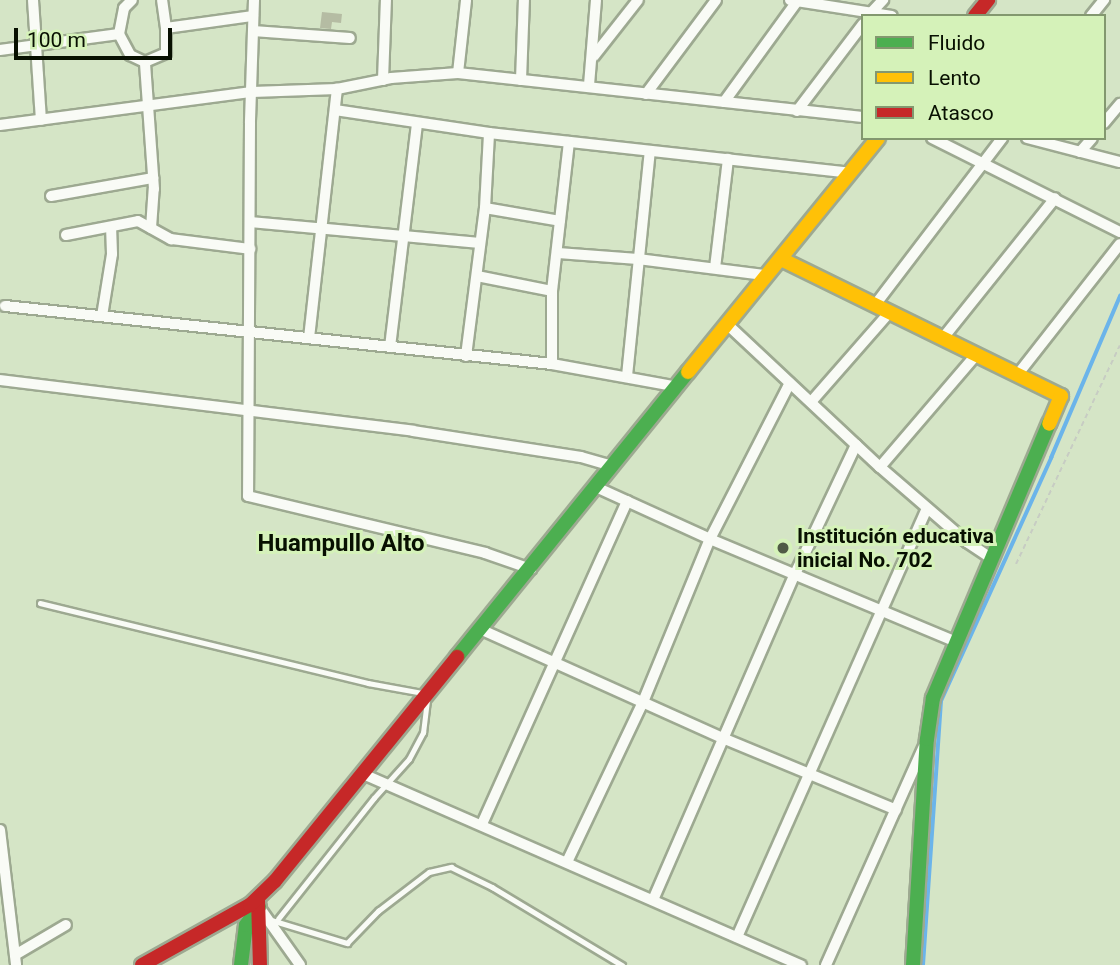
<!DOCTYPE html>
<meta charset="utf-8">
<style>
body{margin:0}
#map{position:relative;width:1120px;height:965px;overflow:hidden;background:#d5e5c6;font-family:Roboto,sans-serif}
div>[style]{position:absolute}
.stream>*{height:3.5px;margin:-1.75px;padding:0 1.75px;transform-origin:1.75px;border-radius:1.75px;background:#6bb4ea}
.building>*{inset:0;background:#b5bca3}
.path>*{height:2px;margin-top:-1px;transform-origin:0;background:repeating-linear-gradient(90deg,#c7ccc3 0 5px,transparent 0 8.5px)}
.roads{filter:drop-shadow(2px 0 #9da991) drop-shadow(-2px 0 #9da991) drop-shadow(0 2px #9da991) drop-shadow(0 -2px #9da991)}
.lane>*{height:4.5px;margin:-2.25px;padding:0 2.25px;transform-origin:2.25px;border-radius:2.25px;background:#f9fbf6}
.street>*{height:10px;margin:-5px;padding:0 5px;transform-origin:5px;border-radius:5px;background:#f9fbf6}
.fast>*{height:14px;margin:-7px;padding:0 7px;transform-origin:7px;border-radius:7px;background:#4caf50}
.slow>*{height:14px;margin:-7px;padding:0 7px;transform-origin:7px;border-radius:7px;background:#ffc107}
.jam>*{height:14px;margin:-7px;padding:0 7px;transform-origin:7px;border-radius:7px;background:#c62828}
.dots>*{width:19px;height:19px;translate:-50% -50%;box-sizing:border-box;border:4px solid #d5f2b9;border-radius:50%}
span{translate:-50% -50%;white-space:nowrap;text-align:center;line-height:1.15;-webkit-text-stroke:6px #d5f2b9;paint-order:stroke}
.poi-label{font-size:21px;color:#081001;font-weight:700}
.left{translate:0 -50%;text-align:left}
.quarter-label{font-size:24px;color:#081001;font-weight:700}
.legend{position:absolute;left:861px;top:14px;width:245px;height:126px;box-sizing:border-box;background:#d5f2b9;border:2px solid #83986f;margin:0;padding:9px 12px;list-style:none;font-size:21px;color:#081001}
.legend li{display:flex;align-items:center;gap:14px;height:35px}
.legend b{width:35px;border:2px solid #83986f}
.scale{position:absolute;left:14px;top:28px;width:158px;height:32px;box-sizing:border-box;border:4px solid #081001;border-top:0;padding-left:9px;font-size:21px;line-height:24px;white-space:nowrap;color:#081001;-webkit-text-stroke:5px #d5f2b9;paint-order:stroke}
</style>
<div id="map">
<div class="stream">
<div style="left:923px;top:965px;width:265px;rotate:-86.1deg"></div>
<div style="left:941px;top:701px;width:267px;rotate:-65.6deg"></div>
<div style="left:1051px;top:458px;width:176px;rotate:-66.9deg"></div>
</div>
<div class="building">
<div style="clip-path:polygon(322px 12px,342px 14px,341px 23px,332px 22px,331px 29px,320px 28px)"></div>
</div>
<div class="path">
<div style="left:1016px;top:564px;width:242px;rotate:-64.6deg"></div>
</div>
<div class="roads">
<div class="lane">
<div style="left:40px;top:603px;width:338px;rotate:13.7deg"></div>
<div style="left:368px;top:683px;width:56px;rotate:10.3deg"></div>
<div style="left:268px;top:919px;width:83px;rotate:16.9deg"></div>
<div style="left:347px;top:943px;width:45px;rotate:-45.9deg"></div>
<div style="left:378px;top:911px;width:64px;rotate:-37.4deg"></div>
<div style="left:429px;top:872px;width:23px;rotate:-13deg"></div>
<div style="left:451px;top:867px;width:46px;rotate:26deg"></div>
<div style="left:492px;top:887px;width:152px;rotate:31deg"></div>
<div style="left:278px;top:919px;width:154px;rotate:-51.6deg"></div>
<div style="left:374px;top:798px;width:52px;rotate:-48.1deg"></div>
<div style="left:409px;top:759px;width:30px;rotate:-62deg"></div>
<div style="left:423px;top:733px;width:31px;rotate:-83deg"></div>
</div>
<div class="street">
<div style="left:33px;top:0;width:120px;rotate:86.2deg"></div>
<div style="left:254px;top:0;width:123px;rotate:91.9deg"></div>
<div style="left:250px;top:123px;width:373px;rotate:90.3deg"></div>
<div style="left:248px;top:496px;width:244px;rotate:13.5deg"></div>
<div style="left:485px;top:553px;width:49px;rotate:19.2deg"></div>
<div style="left:790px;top:0;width:103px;rotate:8.9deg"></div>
<div style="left:869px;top:15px;width:21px;rotate:-47deg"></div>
<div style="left:1091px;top:16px;width:21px;rotate:-51deg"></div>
<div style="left:166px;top:28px;width:88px;rotate:-7.9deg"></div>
<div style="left:253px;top:31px;width:97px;rotate:4.1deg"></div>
<div style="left:119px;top:34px;width:24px;rotate:62deg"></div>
<div style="left:130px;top:55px;width:17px;rotate:25deg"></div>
<div style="left:0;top:50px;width:120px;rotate:-7.7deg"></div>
<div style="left:119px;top:34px;width:26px;rotate:-79deg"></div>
<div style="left:124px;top:8px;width:11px;rotate:-45deg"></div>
<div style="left:594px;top:56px;width:71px;rotate:-51.8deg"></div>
<div style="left:458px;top:73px;width:73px;rotate:-83.7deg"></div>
<div style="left:383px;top:80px;width:80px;rotate:-87.9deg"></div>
<div style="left:521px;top:80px;width:80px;rotate:-87.9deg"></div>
<div style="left:589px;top:85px;width:85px;rotate:-85.3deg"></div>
<div style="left:646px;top:94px;width:117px;rotate:-53.3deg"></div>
<div style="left:724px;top:102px;width:126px;rotate:-54deg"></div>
<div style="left:335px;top:110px;width:156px;rotate:8.5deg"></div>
<div style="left:489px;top:133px;width:363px;rotate:6.3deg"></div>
<div style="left:797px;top:111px;width:109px;rotate:-52.8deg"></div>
<div style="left:1104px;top:123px;width:25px;rotate:-50deg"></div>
<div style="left:0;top:125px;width:254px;rotate:-7.5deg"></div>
<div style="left:252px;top:92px;width:85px;rotate:-2deg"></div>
<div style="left:337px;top:89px;width:55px;rotate:-11.5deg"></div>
<div style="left:391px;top:78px;width:67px;rotate:-4.3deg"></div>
<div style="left:458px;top:73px;width:407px;rotate:6.2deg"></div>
<div style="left:932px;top:138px;width:210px;rotate:26.6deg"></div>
<div style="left:1027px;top:138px;width:96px;rotate:14.5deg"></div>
<div style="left:1080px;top:152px;width:18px;rotate:-49deg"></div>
<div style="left:51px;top:196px;width:104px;rotate:-10deg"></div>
<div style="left:485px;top:208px;width:76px;rotate:9.8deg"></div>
<div style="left:250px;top:222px;width:231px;rotate:5.2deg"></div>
<div style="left:151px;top:228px;width:39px;rotate:-86deg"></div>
<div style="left:154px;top:189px;width:127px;rotate:-94.1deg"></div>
<div style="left:145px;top:62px;width:23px;rotate:-23deg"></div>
<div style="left:166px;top:53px;width:25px;rotate:-90deg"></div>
<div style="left:166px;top:28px;width:28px;rotate:-98deg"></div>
<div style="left:66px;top:235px;width:73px;rotate:-11deg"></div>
<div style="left:138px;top:221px;width:38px;rotate:29deg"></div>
<div style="left:171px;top:239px;width:80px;rotate:7.2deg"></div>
<div style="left:558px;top:253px;width:80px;rotate:4.3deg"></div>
<div style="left:638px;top:259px;width:127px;rotate:7.2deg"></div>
<div style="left:715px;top:268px;width:110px;rotate:-83.2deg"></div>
<div style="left:477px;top:276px;width:76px;rotate:11.3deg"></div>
<div style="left:875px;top:305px;width:210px;rotate:-52.7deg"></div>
<div style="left:5px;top:306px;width:550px;rotate:6.05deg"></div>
<div style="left:552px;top:364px;width:128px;rotate:10.3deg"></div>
<div style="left:102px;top:316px;width:63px;rotate:-80.8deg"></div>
<div style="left:112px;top:254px;width:26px;rotate:-92deg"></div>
<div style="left:728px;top:325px;width:208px;rotate:43.1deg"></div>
<div style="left:880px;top:467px;width:115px;rotate:40.8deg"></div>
<div style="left:967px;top:542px;width:29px;rotate:34deg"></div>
<div style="left:309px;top:338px;width:251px;rotate:-83.6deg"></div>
<div style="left:943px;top:338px;width:179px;rotate:-51.3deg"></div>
<div style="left:390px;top:347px;width:225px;rotate:-83.1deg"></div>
<div style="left:466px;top:356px;width:149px;rotate:-82.7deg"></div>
<div style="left:485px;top:208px;width:75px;rotate:-86.9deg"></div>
<div style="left:552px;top:364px;width:73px;rotate:-90deg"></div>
<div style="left:552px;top:291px;width:150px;rotate:-83.5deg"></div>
<div style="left:1018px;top:374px;width:165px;rotate:-51.9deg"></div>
<div style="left:627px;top:376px;width:226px;rotate:-84.2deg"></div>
<div style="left:0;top:380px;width:416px;rotate:7deg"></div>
<div style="left:413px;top:431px;width:170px;rotate:8.8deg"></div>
<div style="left:581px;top:457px;width:33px;rotate:16deg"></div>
<div style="left:811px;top:402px;width:117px;rotate:-48.8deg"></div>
<div style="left:880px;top:467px;width:148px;rotate:-49.4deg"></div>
<div style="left:596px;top:487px;width:125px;rotate:24.5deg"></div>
<div style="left:710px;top:539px;width:267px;rotate:22.7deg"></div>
<div style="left:480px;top:629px;width:269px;rotate:24.2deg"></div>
<div style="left:725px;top:739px;width:185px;rotate:22.5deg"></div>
<div style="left:363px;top:774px;width:478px;rotate:23.6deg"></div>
<div style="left:482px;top:824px;width:354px;rotate:-65.8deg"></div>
<div style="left:0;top:830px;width:136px;rotate:83.2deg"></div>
<div style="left:567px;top:862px;width:177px;rotate:-64.6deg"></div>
<div style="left:643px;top:702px;width:176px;rotate:-67.7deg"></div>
<div style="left:710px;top:539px;width:175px;rotate:-62.9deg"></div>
<div style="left:653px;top:900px;width:356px;rotate:-66.5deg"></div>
<div style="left:795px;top:574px;width:143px;rotate:-64.7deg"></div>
<div style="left:259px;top:907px;width:71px;rotate:54.7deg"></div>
<div style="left:737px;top:937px;width:469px;rotate:-66.1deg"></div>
<div style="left:15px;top:955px;width:59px;rotate:-30.5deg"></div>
<div style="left:826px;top:965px;width:238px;rotate:-65.9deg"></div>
</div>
<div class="fast">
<div style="left:457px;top:657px;width:367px;rotate:-51deg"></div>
<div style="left:241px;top:965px;width:40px;rotate:-82.9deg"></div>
<div style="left:246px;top:925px;width:22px;rotate:-54deg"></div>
<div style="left:913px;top:965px;width:226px;rotate:-86.5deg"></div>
<div style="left:927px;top:739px;width:41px;rotate:-81.7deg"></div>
<div style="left:933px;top:698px;width:298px;rotate:-67.1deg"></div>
</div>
<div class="slow">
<div style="left:781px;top:259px;width:312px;rotate:26.1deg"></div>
<div style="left:1061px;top:396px;width:30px;rotate:113deg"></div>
<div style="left:688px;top:372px;width:301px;rotate:-50.9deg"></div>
</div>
<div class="jam">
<div style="left:975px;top:16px;width:21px;rotate:-51deg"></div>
<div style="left:258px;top:899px;width:66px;rotate:88.3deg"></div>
<div style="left:142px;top:965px;width:124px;rotate:-29.1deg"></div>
<div style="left:250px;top:905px;width:35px;rotate:-44deg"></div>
<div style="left:275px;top:881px;width:289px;rotate:-50.9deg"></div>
</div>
</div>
<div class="dots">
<div style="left:783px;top:548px;background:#505b46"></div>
</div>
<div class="poi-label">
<span class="left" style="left:797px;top:548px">Institución educativa<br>inicial No. 702</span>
</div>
<div class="quarter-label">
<span style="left:341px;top:544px">Huampullo Alto</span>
</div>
<ul class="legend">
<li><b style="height:9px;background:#4caf50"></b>Fluido</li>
<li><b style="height:9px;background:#ffc107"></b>Lento</li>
<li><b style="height:9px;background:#c62828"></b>Atasco</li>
</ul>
<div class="scale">100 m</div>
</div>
